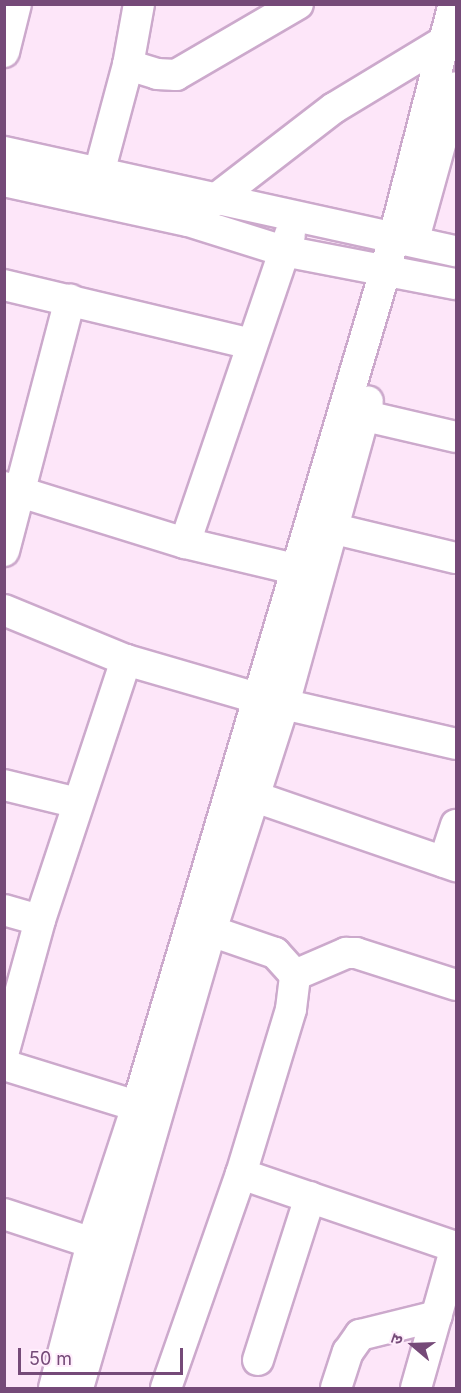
<!DOCTYPE html>
<meta charset="utf-8">
<style>
body{margin:0}
#map{position:relative;width:461px;height:1393px;overflow:hidden;background:#fde6f9;font-family:Inter,"Noto Sans Devanagari",sans-serif}
div>[style]{position:absolute}
.roads{filter:drop-shadow(2px 0 #cca9cc) drop-shadow(-2px 0 #cca9cc) drop-shadow(0 2px #cca9cc) drop-shadow(0 -2px #cca9cc)}
.minor>*{height:30px;margin:-15px;padding:0 15px;transform-origin:15px;border-radius:15px;background:#fff}
span{translate:-50% -50%;white-space:nowrap;text-align:center;line-height:1.15;-webkit-text-stroke:5px #ffedfc;paint-order:stroke}
.frame{position:absolute;inset:0;border:6px solid #754a78;pointer-events:none}
.north{position:absolute;left:383px;top:1315px;width:60px;height:60px;-webkit-text-stroke:4px #ffedfc;paint-order:stroke;rotate:289deg;font-size:16px;font-weight:700;line-height:24px;text-align:center;color:#754a78}
.north::after{content:'';display:block;margin:auto;width:21px;height:27px;background:#754a78;clip-path:polygon(50% 0,100% 100%,50% 72%,0 100%)}
.scale{position:absolute;left:18px;top:1348px;width:165px;height:27px;box-sizing:border-box;border:3px solid #754a78;border-top:0;padding-left:8px;font-size:18px;line-height:21px;white-space:nowrap;color:#754a78;-webkit-text-stroke:4px #ffedfc;paint-order:stroke}
</style>
<div id="map">
<div class="roads">
<div class="minor">
<div style="left:4px;top:52px;width:49px;rotate:-76deg"></div>
<div style="left:128px;top:65px;width:30px;rotate:17deg"></div>
<div style="left:157px;top:74px;width:19px;rotate:3deg"></div>
<div style="left:176px;top:75px;width:141px;rotate:-30.2deg"></div>
<div style="left:4px;top:152px;width:463px;rotate:12.4deg"></div>
<div style="left:99px;top:173px;width:112px;rotate:-75deg"></div>
<div style="left:128px;top:65px;width:62px;rotate:-79.8deg"></div>
<div style="left:4px;top:181px;width:188px;rotate:12.3deg"></div>
<div style="left:188px;top:221px;width:101px;rotate:17.4deg"></div>
<div style="left:284px;top:251px;width:175px;rotate:10.9deg"></div>
<div style="left:204px;top:208px;width:164px;rotate:-37.6deg"></div>
<div style="left:334px;top:108px;width:139px;rotate:-31.2deg"></div>
<div style="left:417px;top:228px;width:146px;rotate:-74.5deg"></div>
<div style="left:4px;top:285px;width:254px;rotate:13.4deg"></div>
<div style="left:344px;top:411px;width:115px;rotate:13.1deg"></div>
<div style="left:4px;top:487px;width:189px;rotate:17.2deg"></div>
<div style="left:185px;top:543px;width:135px;rotate:13.3deg"></div>
<div style="left:314px;top:524px;width:146px;rotate:13.5deg"></div>
<div style="left:185px;top:543px;width:326px;rotate:-71.2deg"></div>
<div style="left:4px;top:551px;width:260px;rotate:-75.3deg"></div>
<div style="left:4px;top:610px;width:132px;rotate:22.3deg"></div>
<div style="left:126px;top:660px;width:136px;rotate:16.2deg"></div>
<div style="left:257px;top:698px;width:204px;rotate:13deg"></div>
<div style="left:4px;top:785px;width:76px;rotate:13.7deg"></div>
<div style="left:238px;top:791px;width:231px;rotate:19deg"></div>
<div style="left:444px;top:862px;width:39px;rotate:-72deg"></div>
<div style="left:4px;top:910px;width:37px;rotate:16deg"></div>
<div style="left:295px;top:975px;width:56px;rotate:-23.3deg"></div>
<div style="left:346px;top:953px;width:10px"></div>
<div style="left:356px;top:953px;width:105px;rotate:17.7deg"></div>
<div style="left:4px;top:1051px;width:136px;rotate:-74.6deg"></div>
<div style="left:40px;top:920px;width:274px;rotate:-71.7deg"></div>
<div style="left:4px;top:1065px;width:159px;rotate:17.2deg"></div>
<div style="left:241px;top:1174px;width:227px;rotate:18.8deg"></div>
<div style="left:4px;top:1214px;width:93px;rotate:18.2deg"></div>
<div style="left:258px;top:1360px;width:171px;rotate:-72.3deg"></div>
<div style="left:54px;top:1388px;width:150px;rotate:-75.3deg"></div>
<div style="left:92px;top:1243px;width:144px;rotate:-71.8deg"></div>
<div style="left:137px;top:1106px;width:874px;rotate:-73.45deg"></div>
<div style="left:386px;top:268px;width:273px;rotate:-75.6deg"></div>
<div style="left:78px;top:1388px;width:476px;rotate:-73.8deg"></div>
<div style="left:211px;top:931px;width:238px;rotate:-72.2deg"></div>
<div style="left:284px;top:704px;width:314px;rotate:-74.5deg"></div>
<div style="left:166px;top:1388px;width:227px;rotate:-70.7deg"></div>
<div style="left:241px;top:1174px;width:172px;rotate:-73.1deg"></div>
<div style="left:291px;top:1009px;width:34px;rotate:-83deg"></div>
<div style="left:295px;top:975px;width:30px;rotate:-132deg"></div>
<div style="left:275px;top:953px;width:89px;rotate:-161deg"></div>
<div style="left:336px;top:1388px;width:38px;rotate:-72deg"></div>
<div style="left:348px;top:1352px;width:21px;rotate:-55deg"></div>
<div style="left:360px;top:1335px;width:79px;rotate:-13.9deg"></div>
<div style="left:416px;top:1388px;width:147px;rotate:-74.2deg"></div>
</div>
</div>
<div class="frame"></div>
<div class="north">उ</div>
<div class="scale">50 m</div>
</div>
